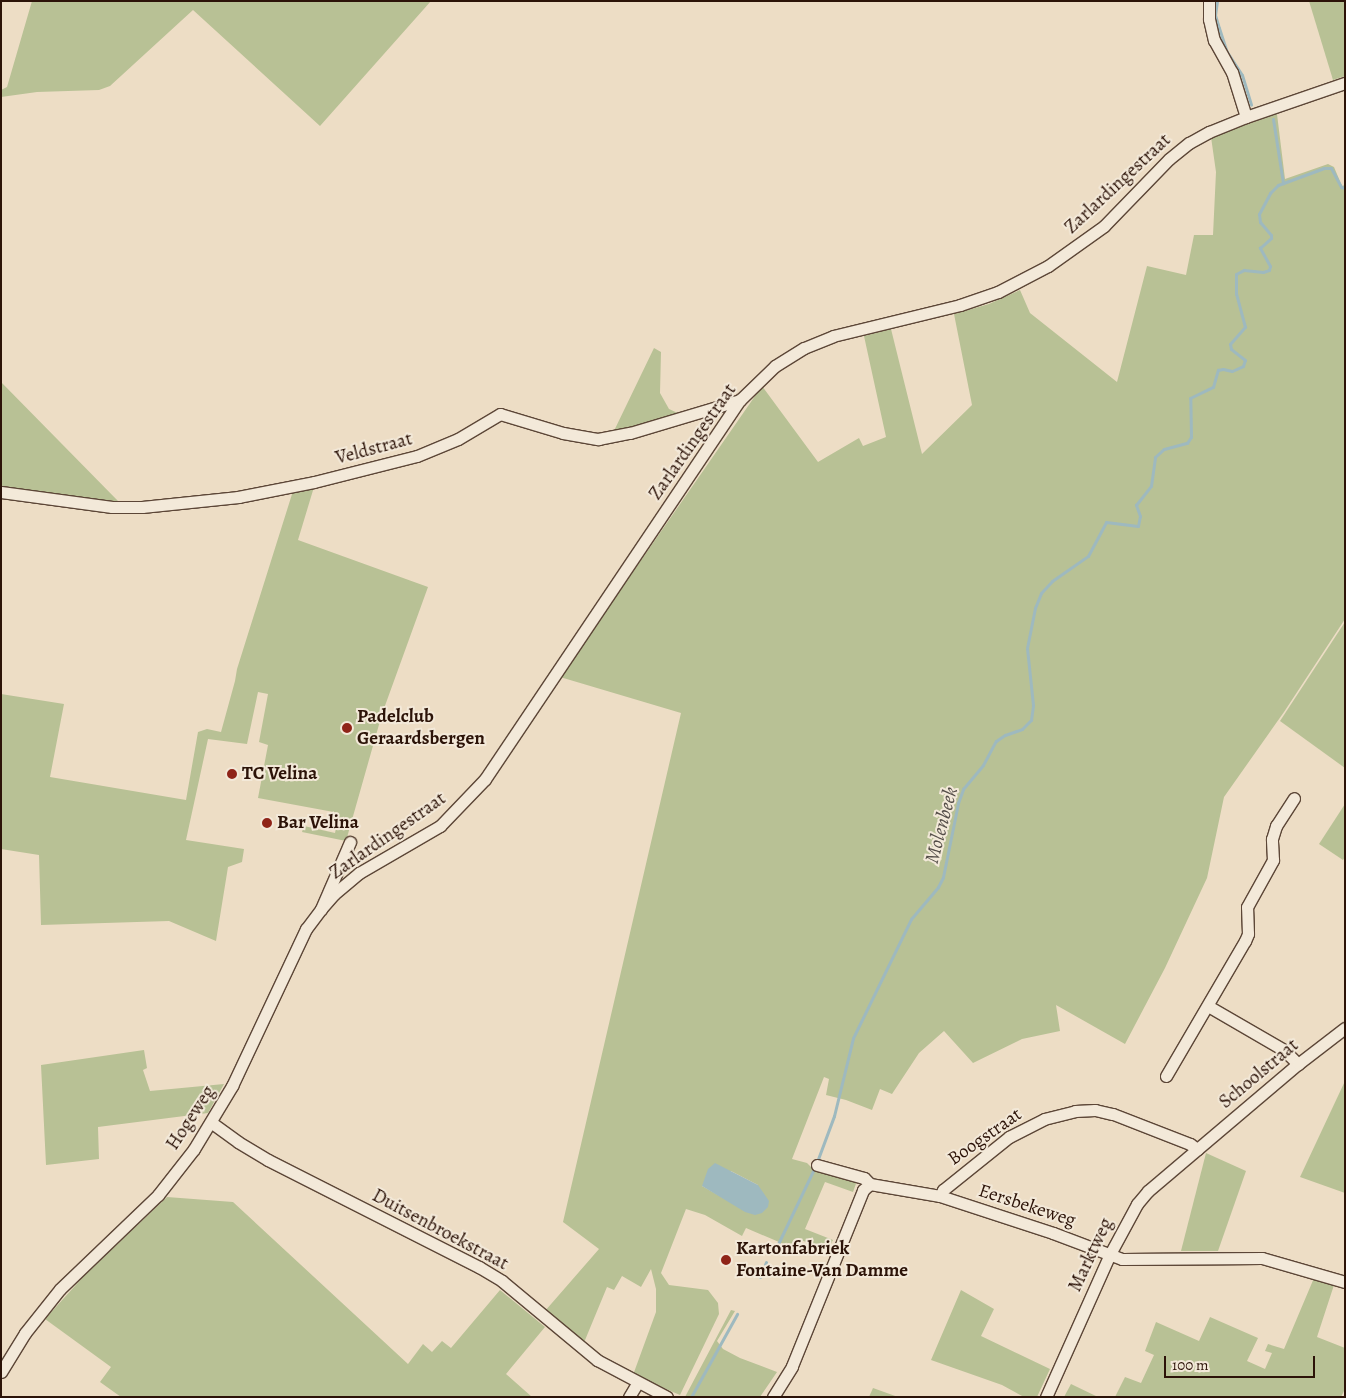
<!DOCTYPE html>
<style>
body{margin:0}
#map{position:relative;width:1346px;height:1398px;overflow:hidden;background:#edddc5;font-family:Alegreya,serif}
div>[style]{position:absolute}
.green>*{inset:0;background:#b8c195}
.water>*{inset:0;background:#9eb9bf}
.stream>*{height:3px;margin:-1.5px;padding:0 1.5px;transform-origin:1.5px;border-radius:1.5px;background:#9eb9bf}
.roads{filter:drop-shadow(1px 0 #5c4637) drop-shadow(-1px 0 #5c4637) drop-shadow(0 1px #5c4637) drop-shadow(0 -1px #5c4637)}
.minor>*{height:11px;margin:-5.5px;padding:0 5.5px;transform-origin:5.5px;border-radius:5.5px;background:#f3e9d9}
.dots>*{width:14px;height:14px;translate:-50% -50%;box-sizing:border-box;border:2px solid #f3e9d9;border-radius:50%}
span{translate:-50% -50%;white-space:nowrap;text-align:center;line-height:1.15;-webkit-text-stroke:4px #f3e9d9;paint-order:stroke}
.street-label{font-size:19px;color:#2c1308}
.poi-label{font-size:19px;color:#2c1308;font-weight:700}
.left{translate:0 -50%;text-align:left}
.water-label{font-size:20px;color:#544d48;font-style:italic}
.frame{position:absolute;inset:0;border:2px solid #2c1308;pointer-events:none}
.scale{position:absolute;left:1164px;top:1356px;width:151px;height:22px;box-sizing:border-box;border:2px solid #2c1308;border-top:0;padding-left:6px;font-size:15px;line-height:18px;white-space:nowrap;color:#2c1308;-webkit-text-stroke:4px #f3e9d9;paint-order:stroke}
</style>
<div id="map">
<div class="green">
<div style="clip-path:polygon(32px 1px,431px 1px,320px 126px,193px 10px,110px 86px,99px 90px,37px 92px,1px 97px,1px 90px,7px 87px)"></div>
<div style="clip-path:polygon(1309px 1px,1345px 1px,1345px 76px,1333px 80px)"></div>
<div style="clip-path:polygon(evenodd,1277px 114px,1285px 179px,1328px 164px,1334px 167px,1342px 186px,1345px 185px,1345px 619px,1284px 712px,1224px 797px,1207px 878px,1165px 968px,1125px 1044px,1056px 1005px,1060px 1031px,1022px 1039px,973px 1063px,944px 1031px,919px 1053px,892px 1094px,880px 1089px,872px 1110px,846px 1100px,826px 1095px,829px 1079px,824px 1077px,792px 1159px,807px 1163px,811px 1167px,858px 1178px,853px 1192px,825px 1182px,805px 1229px,833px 1240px,827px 1251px,799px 1239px,793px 1248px,746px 1228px,742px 1236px,705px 1215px,686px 1209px,661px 1273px,669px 1285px,708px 1290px,718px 1303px,719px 1314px,680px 1395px,633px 1375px,656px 1312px,656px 1289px,651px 1269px,641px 1287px,622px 1276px,614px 1290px,607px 1287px,583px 1345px,545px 1311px,599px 1249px,563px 1222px,681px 713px,560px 677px,762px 386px,818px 462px,859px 438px,863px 446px,886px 437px,864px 336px,891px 329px,922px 454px,972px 405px,954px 314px,989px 304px,1020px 290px,1030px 313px,1117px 382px,1147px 266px,1186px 275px,1194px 235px,1213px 235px,1216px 172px,1211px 137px,1277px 114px,731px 1171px,758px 1185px,725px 1199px,702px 1186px,731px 1171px)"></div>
<div style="clip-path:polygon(654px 348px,661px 352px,660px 393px,669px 409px,682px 415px,612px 435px)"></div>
<div style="clip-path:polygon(1px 382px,118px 501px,141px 502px,140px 506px,1px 490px)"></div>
<div style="clip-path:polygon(314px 487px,298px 540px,428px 587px,382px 714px,346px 841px,302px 832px,304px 826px,335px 833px,339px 813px,258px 798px,268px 745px,259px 742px,268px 694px,258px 692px,247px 744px,208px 739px,186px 840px,244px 849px,242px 862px,228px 867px,216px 941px,169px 921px,41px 925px,39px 855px,1px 849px,1px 694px,64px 704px,50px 777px,186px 800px,198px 732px,207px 729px,221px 732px,235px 681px,237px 669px,293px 491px)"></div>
<div style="clip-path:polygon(1345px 622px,1345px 768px,1280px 721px)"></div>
<div style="clip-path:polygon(1345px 804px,1345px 857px,1343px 860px,1319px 844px)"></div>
<div style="clip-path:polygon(144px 1050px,147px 1068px,143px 1070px,150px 1091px,224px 1084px,208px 1113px,98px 1127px,99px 1159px,46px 1165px,41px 1065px)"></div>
<div style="clip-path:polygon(1345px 1081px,1345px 1193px,1300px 1177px)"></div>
<div style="clip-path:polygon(1206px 1153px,1246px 1171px,1218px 1251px,1181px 1251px)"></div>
<div style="clip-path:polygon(167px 1197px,233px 1202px,408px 1364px,423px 1344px,432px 1352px,442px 1341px,451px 1348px,500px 1290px,545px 1327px,506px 1374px,532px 1397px,121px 1397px,100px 1382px,111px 1367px,45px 1319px,84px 1276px)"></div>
<div style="clip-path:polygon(1314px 1278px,1334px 1285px,1317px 1337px,1345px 1348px,1345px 1389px,1341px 1397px,1115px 1397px,1125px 1377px,1141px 1383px,1154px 1355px,1145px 1351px,1156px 1322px,1199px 1341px,1210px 1317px,1258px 1338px,1247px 1361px,1265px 1369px,1272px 1353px,1265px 1351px,1268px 1344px,1284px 1349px)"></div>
<div style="clip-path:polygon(961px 1290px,994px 1309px,981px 1336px,1050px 1369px,1037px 1397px,1024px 1397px,1002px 1385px,931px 1360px)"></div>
<div style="clip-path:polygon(731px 1310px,735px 1311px,717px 1341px,723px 1349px,740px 1358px,777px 1372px,760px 1397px,685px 1397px)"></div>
<div style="clip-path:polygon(1071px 1384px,1098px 1397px,1064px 1397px)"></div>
<div style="clip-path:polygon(873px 1388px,898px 1397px,869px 1397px)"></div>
</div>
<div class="water">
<div style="clip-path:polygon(715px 1163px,758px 1185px,769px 1201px,768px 1207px,762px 1213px,755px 1215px,745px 1212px,702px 1186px,708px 1169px)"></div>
</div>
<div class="stream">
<div style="left:1217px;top:1px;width:14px;rotate:98deg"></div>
<div style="left:1215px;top:15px;width:14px;rotate:73deg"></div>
<div style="left:1219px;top:28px;width:25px;rotate:72deg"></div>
<div style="left:1227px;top:52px;width:27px;rotate:57deg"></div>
<div style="left:1242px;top:75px;width:31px;rotate:73deg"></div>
<div style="left:1273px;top:119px;width:65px;rotate:81.1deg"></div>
<div style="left:818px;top:1159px;width:46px;rotate:-69.6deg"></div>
<div style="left:834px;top:1116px;width:80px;rotate:-76.3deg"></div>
<div style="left:853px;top:1038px;width:132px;rotate:-64deg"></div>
<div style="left:911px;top:919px;width:42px;rotate:-49.8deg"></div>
<div style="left:938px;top:887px;width:11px;rotate:-63deg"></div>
<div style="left:943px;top:877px;width:76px;rotate:-78.5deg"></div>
<div style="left:958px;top:803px;width:15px;rotate:-70deg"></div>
<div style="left:963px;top:789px;width:31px;rotate:-50deg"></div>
<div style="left:983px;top:765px;width:27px;rotate:-62deg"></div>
<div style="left:996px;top:741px;width:11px;rotate:-34deg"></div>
<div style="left:1005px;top:735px;width:18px;rotate:-19deg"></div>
<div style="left:1022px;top:729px;width:13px;rotate:-45deg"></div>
<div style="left:1031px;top:720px;width:15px;rotate:-82deg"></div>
<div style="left:1033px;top:705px;width:57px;rotate:-96deg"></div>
<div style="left:1027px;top:648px;width:41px;rotate:-78.7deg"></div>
<div style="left:1035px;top:608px;width:16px;rotate:-68deg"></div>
<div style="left:1041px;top:593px;width:16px;rotate:-47deg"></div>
<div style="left:1052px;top:581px;width:44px;rotate:-34.8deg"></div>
<div style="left:1088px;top:556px;width:38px;rotate:-62deg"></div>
<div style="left:1106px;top:522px;width:32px;rotate:7deg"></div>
<div style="left:1138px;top:526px;width:10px;rotate:-79deg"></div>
<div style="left:1140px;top:516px;width:12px;rotate:-110deg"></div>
<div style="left:1136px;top:505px;width:24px;rotate:-52deg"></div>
<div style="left:1151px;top:486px;width:29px;rotate:-82deg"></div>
<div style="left:1155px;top:457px;width:12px;rotate:-42deg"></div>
<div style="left:1164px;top:449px;width:24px;rotate:-15deg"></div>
<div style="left:1187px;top:443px;width:7px;rotate:-56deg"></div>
<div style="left:1191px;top:437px;width:39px;rotate:-91deg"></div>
<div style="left:1190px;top:398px;width:25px;rotate:-26deg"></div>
<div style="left:1213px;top:387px;width:18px;rotate:-74deg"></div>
<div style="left:1218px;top:370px;width:5px;rotate:-11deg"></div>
<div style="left:1223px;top:369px;width:9px;rotate:13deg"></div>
<div style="left:1232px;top:371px;width:12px;rotate:-24deg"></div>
<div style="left:1243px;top:366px;width:6px;rotate:-72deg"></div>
<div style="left:1245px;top:360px;width:18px;rotate:-142deg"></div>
<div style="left:1231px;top:349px;width:5px;rotate:-101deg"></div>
<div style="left:1230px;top:344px;width:23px;rotate:-49deg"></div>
<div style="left:1245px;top:327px;width:34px;rotate:-105deg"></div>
<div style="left:1236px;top:294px;width:20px;rotate:-90deg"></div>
<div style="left:1236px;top:274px;width:9px;rotate:-27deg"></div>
<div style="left:1244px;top:270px;width:19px;rotate:6deg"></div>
<div style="left:1263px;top:272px;width:6px;rotate:-18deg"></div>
<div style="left:1269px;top:270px;width:4px;rotate:-76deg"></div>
<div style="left:1270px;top:266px;width:21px;rotate:-119deg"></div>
<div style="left:1260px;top:248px;width:15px;rotate:-42deg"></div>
<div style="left:1271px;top:238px;width:3px;rotate:-90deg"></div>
<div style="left:1271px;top:235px;width:17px;rotate:-130deg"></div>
<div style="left:1260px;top:222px;width:8px;rotate:-97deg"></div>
<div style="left:1259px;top:214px;width:24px;rotate:-62deg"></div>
<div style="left:1270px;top:193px;width:11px;rotate:-45deg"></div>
<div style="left:1278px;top:185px;width:49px;rotate:-20.3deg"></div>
<div style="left:1324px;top:168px;width:7px"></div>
<div style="left:1331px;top:168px;width:21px;rotate:62deg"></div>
<div style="left:1341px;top:187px;width:4px;rotate:14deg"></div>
<div style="left:778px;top:1244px;width:83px;rotate:-64.4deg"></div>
<div style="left:760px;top:1277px;width:16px;rotate:-68deg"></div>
<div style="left:691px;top:1397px;width:95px;rotate:-61deg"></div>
</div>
<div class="roads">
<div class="minor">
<div style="left:1209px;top:1px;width:18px;rotate:90deg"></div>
<div style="left:1209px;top:19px;width:22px;rotate:77deg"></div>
<div style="left:1214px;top:40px;width:37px;rotate:61deg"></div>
<div style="left:1232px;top:72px;width:47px;rotate:72.7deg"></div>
<div style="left:1px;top:492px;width:112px;rotate:7.7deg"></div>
<div style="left:112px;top:507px;width:30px"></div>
<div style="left:142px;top:507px;width:97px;rotate:-5.9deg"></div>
<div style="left:238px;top:497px;width:77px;rotate:-11.2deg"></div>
<div style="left:314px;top:482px;width:106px;rotate:-14.2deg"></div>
<div style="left:417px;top:456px;width:44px;rotate:-22.5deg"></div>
<div style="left:458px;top:439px;width:49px;rotate:-30.8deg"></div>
<div style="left:500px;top:414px;width:66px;rotate:16.8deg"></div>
<div style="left:563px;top:433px;width:36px;rotate:10deg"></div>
<div style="left:598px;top:439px;width:33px;rotate:-11deg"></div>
<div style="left:630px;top:433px;width:115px;rotate:-16.7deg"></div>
<div style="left:321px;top:909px;width:20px;rotate:-49deg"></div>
<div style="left:334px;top:894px;width:33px;rotate:-40deg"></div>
<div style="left:359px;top:873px;width:94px;rotate:-30.1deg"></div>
<div style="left:440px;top:826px;width:65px;rotate:-46.2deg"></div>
<div style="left:485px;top:779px;width:457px;rotate:-56.1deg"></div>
<div style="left:740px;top:400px;width:49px;rotate:-44.2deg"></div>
<div style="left:775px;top:366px;width:34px;rotate:-32deg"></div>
<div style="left:804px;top:348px;width:31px;rotate:-22deg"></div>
<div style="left:833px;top:336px;width:131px;rotate:-13.7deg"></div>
<div style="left:960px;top:305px;width:40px;rotate:-18.9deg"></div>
<div style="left:998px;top:292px;width:56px;rotate:-27.5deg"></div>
<div style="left:1048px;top:266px;width:69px;rotate:-35.5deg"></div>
<div style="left:1104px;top:226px;width:93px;rotate:-45.9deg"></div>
<div style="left:1169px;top:159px;width:26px;rotate:-39deg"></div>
<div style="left:1189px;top:143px;width:23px;rotate:-29deg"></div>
<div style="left:1209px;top:132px;width:40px;rotate:-22deg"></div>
<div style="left:1246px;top:117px;width:105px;rotate:-19deg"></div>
<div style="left:1208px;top:1006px;width:88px;rotate:30.1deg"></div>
<div style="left:1284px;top:1050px;width:20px;rotate:45deg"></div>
<div style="left:1166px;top:1076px;width:156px;rotate:-59.7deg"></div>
<div style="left:1245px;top:941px;width:8px;rotate:-67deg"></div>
<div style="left:1248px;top:934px;width:27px;rotate:-92deg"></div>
<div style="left:1247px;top:907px;width:54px;rotate:-61deg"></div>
<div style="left:1273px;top:860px;width:21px;rotate:-93deg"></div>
<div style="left:1272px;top:839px;width:14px;rotate:-73deg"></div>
<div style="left:1276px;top:826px;width:33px;rotate:-57deg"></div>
<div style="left:212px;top:1123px;width:32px;rotate:36deg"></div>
<div style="left:238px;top:1142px;width:35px;rotate:31deg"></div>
<div style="left:268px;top:1160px;width:237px;rotate:26.9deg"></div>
<div style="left:479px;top:1267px;width:27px;rotate:31deg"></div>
<div style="left:502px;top:1281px;width:124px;rotate:39.7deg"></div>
<div style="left:597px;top:1360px;width:79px;rotate:27.9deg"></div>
<div style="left:817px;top:1165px;width:49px;rotate:15.5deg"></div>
<div style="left:864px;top:1178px;width:8px;rotate:45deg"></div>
<div style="left:870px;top:1184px;width:71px;rotate:9.7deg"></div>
<div style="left:940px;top:1196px;width:119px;rotate:18.1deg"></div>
<div style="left:1053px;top:1233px;width:74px;rotate:20.6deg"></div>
<div style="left:1122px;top:1259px;width:140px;rotate:-0.4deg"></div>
<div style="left:1262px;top:1258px;width:86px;rotate:16.1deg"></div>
<div style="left:940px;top:1196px;width:7px;rotate:-63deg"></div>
<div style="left:943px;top:1190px;width:85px;rotate:-38.8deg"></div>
<div style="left:1009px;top:1137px;width:39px;rotate:-27deg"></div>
<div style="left:1044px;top:1119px;width:32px;rotate:-14deg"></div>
<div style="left:1075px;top:1111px;width:20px;rotate:-3deg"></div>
<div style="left:1095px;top:1110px;width:18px;rotate:13deg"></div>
<div style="left:1113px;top:1114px;width:83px;rotate:21.3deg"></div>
<div style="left:1190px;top:1144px;width:9px;rotate:36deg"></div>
<div style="left:1px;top:1372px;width:46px;rotate:-58.4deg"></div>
<div style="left:25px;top:1333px;width:56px;rotate:-51.5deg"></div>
<div style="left:60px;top:1289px;width:136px;rotate:-43.8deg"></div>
<div style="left:158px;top:1195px;width:58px;rotate:-52deg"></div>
<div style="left:194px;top:1149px;width:74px;rotate:-58.9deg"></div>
<div style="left:232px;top:1086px;width:174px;rotate:-64.8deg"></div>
<div style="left:306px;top:929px;width:25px;rotate:-53deg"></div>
<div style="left:321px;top:909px;width:73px;rotate:-66.6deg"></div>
<div style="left:629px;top:1397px;width:17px;rotate:-59deg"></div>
<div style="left:773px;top:1397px;width:36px;rotate:-58deg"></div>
<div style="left:792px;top:1366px;width:190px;rotate:-68deg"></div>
<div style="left:863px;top:1190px;width:9px;rotate:-41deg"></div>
<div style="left:1046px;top:1397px;width:157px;rotate:-65.9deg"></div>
<div style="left:1110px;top:1254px;width:57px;rotate:-61.6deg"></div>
<div style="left:1137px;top:1204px;width:17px;rotate:-50deg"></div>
<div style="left:1148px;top:1191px;width:197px;rotate:-40.3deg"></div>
<div style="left:1298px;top:1064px;width:59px;rotate:-37.5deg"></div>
</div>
</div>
<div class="dots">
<div style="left:347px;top:728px;background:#8f2418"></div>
<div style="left:232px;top:774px;background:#8f2418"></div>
<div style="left:267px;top:823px;background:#8f2418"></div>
<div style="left:726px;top:1260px;background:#8f2418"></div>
</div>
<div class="street-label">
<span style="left:1118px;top:184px;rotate:-43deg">Zarlardingestraat</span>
<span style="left:693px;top:442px;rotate:-55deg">Zarlardingestraat</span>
<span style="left:374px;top:449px;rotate:-15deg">Veldstraat</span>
<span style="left:388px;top:836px;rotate:-35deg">Zarlardingestraat</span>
<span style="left:1259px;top:1074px;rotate:-40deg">Schoolstraat</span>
<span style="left:191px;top:1118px;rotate:-57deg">Hogeweg</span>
<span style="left:985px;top:1137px;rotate:-35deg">Boogstraat</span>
<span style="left:1027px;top:1206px;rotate:18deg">Eersbekeweg</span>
<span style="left:440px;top:1230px;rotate:28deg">Duitsenbroekstraat</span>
<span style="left:1091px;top:1255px;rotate:-65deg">Marktweg</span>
</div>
<div class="poi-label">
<span class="left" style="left:357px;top:728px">Padelclub<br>Geraardsbergen</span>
<span class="left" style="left:242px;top:774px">TC Velina</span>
<span class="left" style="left:277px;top:823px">Bar Velina</span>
<span class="left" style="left:736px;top:1260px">Kartonfabriek<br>Fontaine-Van Damme</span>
</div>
<div class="water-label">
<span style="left:941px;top:825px;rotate:-75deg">Molenbeek</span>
</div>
<div class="frame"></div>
<div class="scale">100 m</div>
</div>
